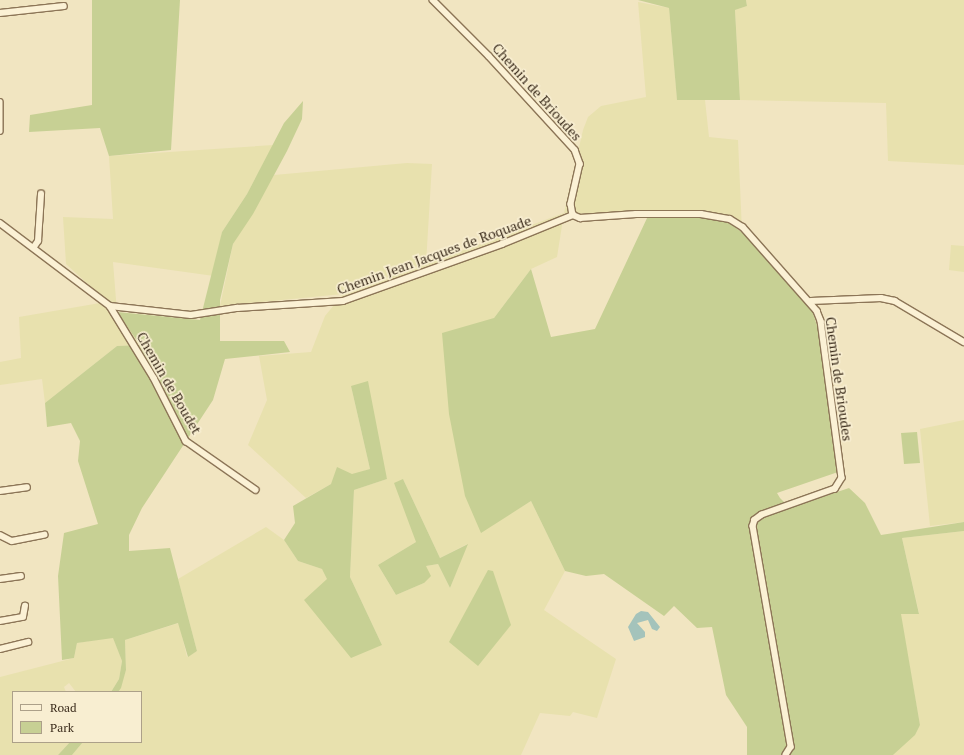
<!DOCTYPE html>
<style>
body{margin:0}
#map{position:relative;width:964px;height:755px;overflow:hidden;background:#f1e5c1;font-family:"PT Serif",serif}
div>[style]{position:absolute}
.farmland>*{inset:0;background:#e8e1ae}
.green>*{inset:0;background:#c7d094}
.water>*{inset:0;background:#a4c3bb}
.roads{filter:drop-shadow(1px 0 #8c7557) drop-shadow(-1px 0 #8c7557) drop-shadow(0 1px #8c7557) drop-shadow(0 -1px #8c7557)}
.street>*{height:5.5px;margin:-2.75px;padding:0 2.75px;transform-origin:2.75px;border-radius:2.75px;background:#fbf1d5}
span{translate:-50% -50%;white-space:nowrap;text-align:center;line-height:1.15;-webkit-text-stroke:3.5px #f8eed1;paint-order:stroke}
.street-label{font-size:14px;color:#3b2c1c}
.legend{position:absolute;left:12px;top:691px;width:130px;height:52px;box-sizing:border-box;background:#f8eed1;border:1px solid #aca089;margin:0;padding:5px 7px;list-style:none;font-size:12px;color:#3b2c1c}
.legend li{display:flex;align-items:center;gap:8px;height:20px}
.legend b{width:20px;border:1px solid #aca089}
</style>
<div id="map">
<div class="farmland">
<div style="clip-path:polygon(746px 0,964px 0,964px 165px,888px 161px,886px 103px,740px 100px,735px 10px,747px 6px)"></div>
<div style="clip-path:polygon(evenodd,638px 2px,669px 8px,677px 99px,705px 100px,709px 137px,738px 140px,742px 231px,717px 218px,564px 213px,557px 257px,531px 269px,494px 318px,481px 532px,531px 501px,565px 571px,544px 610px,616px 659px,597px 718px,573px 712px,570px 716px,540px 713px,521px 755px,72px 755px,83px 742px,141px 742px,141px 692px,118px 692px,126px 670px,125px 640px,179px 623px,187px 657px,197px 651px,178px 579px,266px 527px,284px 540px,298px 561px,322px 569px,382px 645px,350px 577px,354px 490px,387px 479px,351px 386px,370px 469px,331px 484px,306px 498px,248px 445px,267px 400px,259px 356px,311px 352px,325px 316px,343px 294px,220px 306px,233px 244px,274px 175px,407px 163px,432px 164px,426px 264px,564px 213px,583px 130px,588px 117px,601px 106px,646px 97px,638px 2px,403px 479px,440px 558px,467px 544px,450px 588px,438px 564px,426px 566px,424px 583px,396px 595px,378px 565px,416px 542px,403px 479px)"></div>
<div style="clip-path:polygon(273px 145px,247px 194px,222px 232px,214px 276px,113px 262px,117px 312px,140px 345px,117px 346px,45px 403px,42px 379px,0 385px,0 362px,21px 358px,19px 317px,100px 303px,101px 296px,66px 264px,63px 217px,113px 219px,109px 156px)"></div>
<div style="clip-path:polygon(951px 245px,964px 246px,964px 272px,949px 270px)"></div>
<div style="clip-path:polygon(964px 420px,964px 522px,930px 526px,920px 429px)"></div>
<div style="clip-path:polygon(964px 531px,964px 755px,893px 755px,920px 725px,900px 613px,919px 613px,902px 538px)"></div>
<div style="clip-path:polygon(113px 637px,122px 661px,119px 679px,111px 692px,76px 692px,69px 683px,64px 687px,66px 692px,13px 692px,13px 742px,70px 742px,58px 755px,0 755px,0 677px,74px 658px,77px 643px)"></div>
</div>
<div class="green">
<div style="clip-path:polygon(92px 0,180px 0,171px 150px,109px 156px,100px 128px,29px 132px,30px 115px,92px 105px)"></div>
<div style="clip-path:polygon(638px 0,746px 0,747px 6px,735px 10px,740px 100px,677px 100px,669px 8px)"></div>
<div style="clip-path:polygon(303px 101px,302px 119px,287px 151px,253px 214px,233px 244px,220px 300px,220px 341px,284px 341px,290px 352px,225px 359px,213px 400px,142px 508px,129px 535px,129px 551px,170px 548px,197px 651px,188px 657px,178px 623px,125px 640px,126px 670px,121px 688px,118px 692px,111px 692px,119px 679px,122px 661px,113px 638px,77px 643px,74px 658px,62px 660px,58px 576px,64px 533px,98px 524px,78px 461px,80px 441px,71px 423px,47px 427px,45px 403px,117px 346px,140px 345px,117px 312px,200px 320px,222px 232px,247px 194px,284px 123px)"></div>
<div style="clip-path:polygon(648px 216px,717px 218px,729px 223px,750px 238px,811px 307px,820px 335px,838px 472px,777px 493px,780px 498px,790px 508px,849px 488px,865px 503px,881px 535px,964px 522px,964px 531px,902px 538px,919px 614px,901px 614px,920px 725px,915px 735px,893px 755px,747px 755px,747px 727px,726px 695px,712px 627px,697px 628px,674px 606px,664px 616px,604px 574px,586px 576px,565px 571px,531px 501px,481px 533px,465px 496px,449px 414px,442px 333px,494px 318px,531px 269px,551px 337px,595px 329px)"></div>
<div style="clip-path:polygon(368px 381px,387px 479px,354px 490px,350px 577px,382px 645px,351px 658px,304px 600px,327px 579px,322px 569px,298px 561px,284px 540px,295px 523px,293px 506px,331px 484px,337px 467px,352px 474px,370px 469px,351px 386px)"></div>
<div style="clip-path:polygon(917px 432px,920px 463px,904px 464px,901px 433px)"></div>
<div style="clip-path:polygon(403px 479px,440px 558px,468px 544px,450px 588px,438px 564px,426px 566px,431px 576px,424px 583px,396px 595px,378px 565px,416px 542px,394px 483px)"></div>
<div style="clip-path:polygon(488px 570px,493px 571px,511px 625px,478px 666px,449px 642px)"></div>
<div style="clip-path:polygon(70px 742px,83px 742px,72px 755px,58px 755px)"></div>
</div>
<div class="water">
<div style="clip-path:polygon(641px 611px,648px 612px,660px 627px,657px 631px,652px 629px,648px 620px,637px 623px,645px 632px,645px 637px,634px 641px,628px 627px,636px 614px)"></div>
</div>
<div class="roads">
<div class="street">
<div style="left:433px;top:0;width:79px;rotate:45deg"></div>
<div style="left:489px;top:56px;width:127px;rotate:47.5deg"></div>
<div style="left:575px;top:150px;width:15px;rotate:70deg"></div>
<div style="left:580px;top:164px;width:41px;rotate:102.7deg"></div>
<div style="left:571px;top:204px;width:11px;rotate:80deg"></div>
<div style="left:573px;top:215px;width:8px;rotate:23deg"></div>
<div style="left:580px;top:218px;width:56px;rotate:-4.1deg"></div>
<div style="left:636px;top:214px;width:65px"></div>
<div style="left:701px;top:214px;width:29px;rotate:10deg"></div>
<div style="left:730px;top:219px;width:15px;rotate:32deg"></div>
<div style="left:743px;top:227px;width:112px;rotate:48.6deg"></div>
<div style="left:817px;top:311px;width:11px;rotate:68deg"></div>
<div style="left:821px;top:321px;width:158px;rotate:82.4deg"></div>
<div style="left:842px;top:478px;width:13px;rotate:122deg"></div>
<div style="left:835px;top:489px;width:77px;rotate:160.4deg"></div>
<div style="left:762px;top:515px;width:9px;rotate:144deg"></div>
<div style="left:755px;top:520px;width:6px;rotate:108deg"></div>
<div style="left:753px;top:526px;width:224px;rotate:80.2deg"></div>
<div style="left:791px;top:747px;width:9px;rotate:122deg"></div>
<div style="left:0;top:13px;width:64px;rotate:-6.2deg"></div>
<div style="left:0;top:102px;width:29px;rotate:90deg"></div>
<div style="left:0;top:223px;width:138px;rotate:37deg"></div>
<div style="left:110px;top:306px;width:81px;rotate:6.3deg"></div>
<div style="left:191px;top:315px;width:47px;rotate:-8.7deg"></div>
<div style="left:237px;top:308px;width:106px;rotate:-3.8deg"></div>
<div style="left:343px;top:301px;width:169px;rotate:-19.7deg"></div>
<div style="left:502px;top:244px;width:77px;rotate:-22.2deg"></div>
<div style="left:34px;top:247px;width:7px;rotate:-56deg"></div>
<div style="left:38px;top:241px;width:47px;rotate:-86.3deg"></div>
<div style="left:811px;top:301px;width:70px;rotate:-2.5deg"></div>
<div style="left:881px;top:298px;width:14px;rotate:12deg"></div>
<div style="left:895px;top:301px;width:80px;rotate:30.7deg"></div>
<div style="left:110px;top:306px;width:84px;rotate:58.6deg"></div>
<div style="left:154px;top:378px;width:71px;rotate:63.1deg"></div>
<div style="left:186px;top:441px;width:85px;rotate:35deg"></div>
<div style="left:0;top:491px;width:27px;rotate:-8deg"></div>
<div style="left:0;top:535px;width:13px;rotate:27deg"></div>
<div style="left:12px;top:541px;width:33px;rotate:-11deg"></div>
<div style="left:0;top:579px;width:21px;rotate:-8deg"></div>
<div style="left:0;top:621px;width:23px;rotate:-10deg"></div>
<div style="left:23px;top:617px;width:11px;rotate:-80deg"></div>
<div style="left:0;top:649px;width:29px;rotate:-14deg"></div>
</div>
</div>
<div class="street-label">
<span style="left:537px;top:92px;rotate:48deg">Chemin de Brioudes</span>
<span style="left:434px;top:255px;rotate:-20deg">Chemin Jean Jacques de Roquade</span>
<span style="left:839px;top:379px;rotate:82deg">Chemin de Brioudes</span>
<span style="left:169px;top:383px;rotate:60deg">Chemin de Boudet</span>
</div>
<ul class="legend">
<li><b style="height:5px;background:#fbf1d5"></b>Road</li>
<li><b style="height:11px;background:#c7d094"></b>Park</li>
</ul>
</div>
